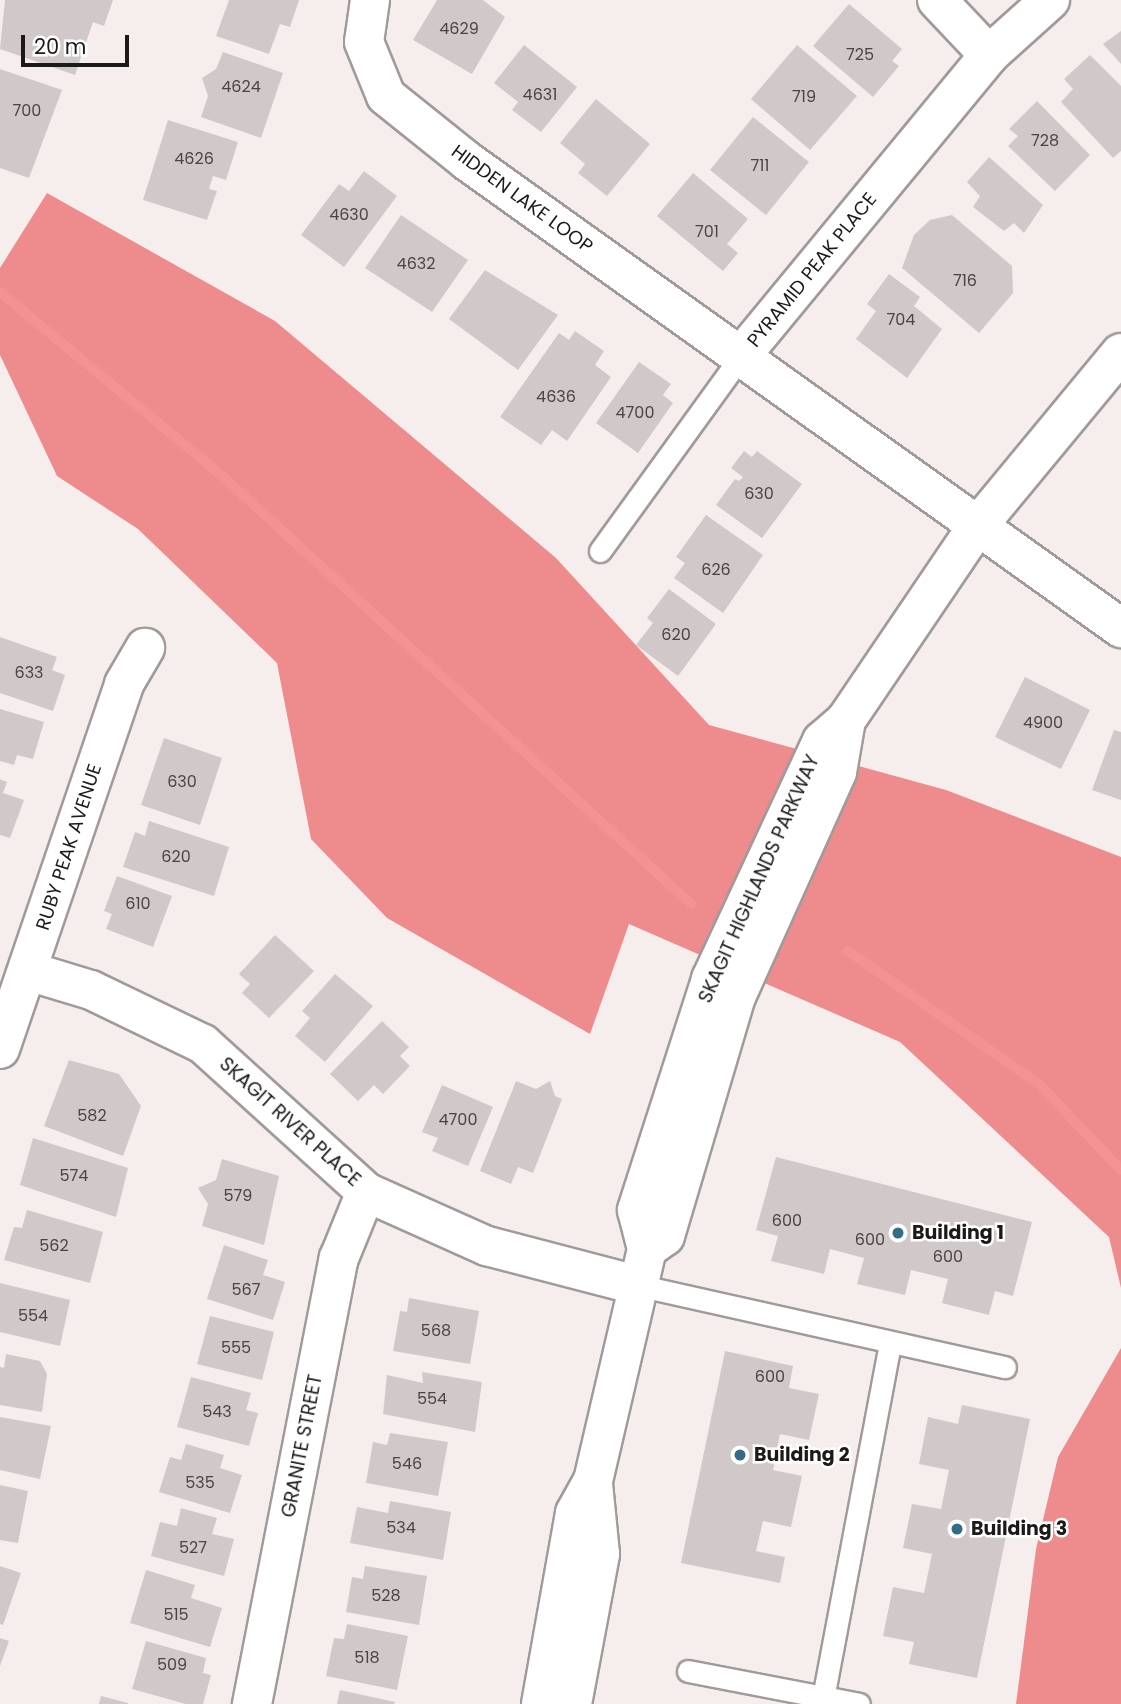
<!DOCTYPE html>
<style>
body{margin:0}
#map{position:relative;width:1121px;height:1704px;overflow:hidden;background:#f6eeed;font-family:Poppins,sans-serif}
div>[style]{position:absolute}
.forest>*{inset:0;background:#ee8b8c}
.stream>*{height:10px;margin:-5px;padding:0 5px;transform-origin:5px;border-radius:5px;background:#f49192}
.building>*{inset:0;background:#d1c9c9}
.roads{filter:drop-shadow(2px 0 #a29a9a) drop-shadow(-2px 0 #a29a9a) drop-shadow(0 2px #a29a9a) drop-shadow(0 -2px #a29a9a)}
.service>*{height:21px;margin:-10.5px;padding:0 10.5px;transform-origin:10.5px;border-radius:10.5px;background:#fff}
.minor>*{height:38px;margin:-19px;padding:0 19px;transform-origin:19px;border-radius:19px;background:#fff}
.tertiary>*{height:38px;margin:-19px;padding:0 19px;transform-origin:19px;border-radius:19px;background:#fff}
.dots>*{width:19px;height:19px;translate:-50% -50%;box-sizing:border-box;border:4px solid #fff;border-radius:50%}
span{translate:-50% -50%;white-space:nowrap;text-align:center;line-height:1.15;-webkit-text-stroke:5px #fff;paint-order:stroke}
.number-label{font-size:16px;color:#494545}
.number-label span{-webkit-text-stroke-width:0}
.street-label{font-size:19px;color:#1c1919}
.poi-label{font-size:19px;color:#1c1919;font-weight:700}
.left{translate:0 -50%;text-align:left}
.scale{position:absolute;left:21px;top:35px;width:108px;height:32px;box-sizing:border-box;border:4px solid #1c1919;border-top:0;padding-left:9px;font-size:21px;line-height:24px;white-space:nowrap;color:#1c1919;-webkit-text-stroke:5px #fff;paint-order:stroke}
</style>
<div id="map">
<div class="forest">
<div style="clip-path:polygon(47px 193px,275px 321px,556px 558px,709px 725px,946px 790px,1121px 857px,1121px 1288px,1109px 1237px,900px 1042px,629px 924px,590px 1034px,387px 918px,311px 839px,277px 663px,138px 529px,57px 476px,0 355px,0 268px)"></div>
<div style="clip-path:polygon(1121px 1348px,1121px 1704px,1016px 1704px,1036px 1549px,1058px 1457px)"></div>
</div>
<div class="stream">
<div style="left:0;top:292px;width:286px;rotate:39.6deg"></div>
<div style="left:220px;top:474px;width:638px;rotate:42.39deg"></div>
<div style="left:848px;top:951px;width:234px;rotate:34.9deg"></div>
<div style="left:1040px;top:1085px;width:117px;rotate:46.4deg"></div>
</div>
<div class="building">
<div style="clip-path:polygon(5px 0,113px 0,104px 26px,93px 22px,75px 75px,0 49px)"></div>
<div style="clip-path:polygon(229px 0,299px 0,290px 27px,280px 24px,269px 54px,216px 36px)"></div>
<div style="clip-path:polygon(437px 0,483px 0,505px 17px,472px 74px,413px 40px)"></div>
<div style="clip-path:polygon(849px 4px,902px 49px,892px 61px,899px 66px,873px 97px,813px 46px)"></div>
<div style="clip-path:polygon(1121px 31px,1121px 64px,1103px 44px)"></div>
<div style="clip-path:polygon(524px 45px,577px 87px,541px 132px,512px 110px,518px 102px,494px 83px)"></div>
<div style="clip-path:polygon(797px 45px,857px 96px,810px 150px,751px 99px)"></div>
<div style="clip-path:polygon(223px 52px,283px 73px,261px 138px,201px 117px,208px 96px,202px 78px,216px 69px)"></div>
<div style="clip-path:polygon(1090px 55px,1121px 86px,1121px 151px,1113px 158px,1061px 102px,1073px 89px,1064px 79px)"></div>
<div style="clip-path:polygon(0 69px,62px 90px,29px 178px,0 168px)"></div>
<div style="clip-path:polygon(596px 99px,650px 144px,607px 196px,578px 173px,585px 164px,560px 143px)"></div>
<div style="clip-path:polygon(1037px 101px,1090px 155px,1055px 191px,1008px 146px,1018px 136px,1009px 129px)"></div>
<div style="clip-path:polygon(753px 117px,809px 162px,766px 215px,710px 170px)"></div>
<div style="clip-path:polygon(168px 120px,238px 142px,226px 180px,213px 176px,209px 189px,217px 191px,207px 220px,143px 200px)"></div>
<div style="clip-path:polygon(989px 157px,1043px 205px,1024px 233px,1014px 223px,1004px 231px,973px 207px,980px 196px,967px 182px)"></div>
<div style="clip-path:polygon(364px 171px,397px 196px,344px 267px,301px 235px,339px 184px,349px 191px)"></div>
<div style="clip-path:polygon(693px 173px,748px 219px,727px 244px,738px 253px,723px 271px,657px 216px)"></div>
<div style="clip-path:polygon(401px 215px,468px 260px,432px 312px,365px 268px)"></div>
<div style="clip-path:polygon(952px 215px,1012px 266px,1013px 293px,979px 333px,902px 268px,914px 235px,930px 220px)"></div>
<div style="clip-path:polygon(485px 270px,558px 315px,518px 370px,449px 319px)"></div>
<div style="clip-path:polygon(889px 274px,920px 297px,914px 306px,942px 329px,907px 378px,856px 339px,876px 311px,867px 304px)"></div>
<div style="clip-path:polygon(575px 331px,604px 351px,595px 365px,611px 377px,567px 441px,552px 430px,541px 445px,500px 417px,559px 333px,569px 340px)"></div>
<div style="clip-path:polygon(639px 362px,671px 384px,663px 395px,673px 403px,638px 453px,596px 423px)"></div>
<div style="clip-path:polygon(744px 451px,752px 457px,757px 451px,802px 484px,762px 538px,716px 505px,735px 479px,739px 481px,743px 477px,731px 468px)"></div>
<div style="clip-path:polygon(706px 515px,763px 555px,723px 613px,674px 578px,685px 563px,676px 557px)"></div>
<div style="clip-path:polygon(669px 589px,716px 624px,678px 676px,636px 645px,653px 623px,647px 618px)"></div>
<div style="clip-path:polygon(0 637px,57px 657px,52px 670px,65px 675px,53px 711px,0 693px)"></div>
<div style="clip-path:polygon(1025px 677px,1090px 710px,1061px 769px,995px 737px)"></div>
<div style="clip-path:polygon(0 709px,44px 722px,33px 759px,17px 755px,14px 765px,0 761px)"></div>
<div style="clip-path:polygon(1114px 730px,1121px 732px,1121px 800px,1092px 790px)"></div>
<div style="clip-path:polygon(164px 738px,222px 758px,200px 825px,141px 805px)"></div>
<div style="clip-path:polygon(0 779px,7px 782px,3px 793px,24px 800px,10px 838px,0 835px)"></div>
<div style="clip-path:polygon(149px 821px,229px 847px,214px 896px,123px 867px,135px 832px,145px 836px)"></div>
<div style="clip-path:polygon(117px 876px,172px 896px,153px 947px,106px 929px,112px 914px,104px 911px)"></div>
<div style="clip-path:polygon(275px 935px,314px 971px,269px 1018px,242px 993px,250px 984px,239px 974px)"></div>
<div style="clip-path:polygon(335px 974px,373px 1006px,325px 1062px,295px 1036px,310px 1018px,302px 1011px)"></div>
<div style="clip-path:polygon(382px 1021px,409px 1047px,400px 1056px,410px 1066px,383px 1094px,374px 1085px,358px 1101px,330px 1074px)"></div>
<div style="clip-path:polygon(69px 1060px,119px 1074px,141px 1106px,123px 1156px,44px 1126px)"></div>
<div style="clip-path:polygon(516px 1081px,536px 1089px,550px 1081px,555px 1096px,562px 1099px,533px 1173px,518px 1167px,511px 1184px,480px 1171px)"></div>
<div style="clip-path:polygon(442px 1085px,493px 1107px,468px 1166px,432px 1151px,438px 1138px,422px 1132px)"></div>
<div style="clip-path:polygon(33px 1138px,128px 1168px,116px 1217px,20px 1185px)"></div>
<div style="clip-path:polygon(776px 1157px,1032px 1222px,1013px 1296px,995px 1291px,989px 1315px,942px 1303px,948px 1279px,911px 1270px,905px 1295px,857px 1284px,864px 1258px,830px 1249px,824px 1274px,771px 1261px,778px 1236px,756px 1230px)"></div>
<div style="clip-path:polygon(222px 1159px,279px 1176px,264px 1245px,202px 1226px,208px 1204px,198px 1188px,216px 1180px)"></div>
<div style="clip-path:polygon(27px 1210px,103px 1232px,90px 1283px,4px 1260px,14px 1227px,22px 1228px)"></div>
<div style="clip-path:polygon(224px 1245px,268px 1260px,263px 1275px,285px 1282px,273px 1320px,207px 1299px)"></div>
<div style="clip-path:polygon(0 1283px,70px 1300px,60px 1346px,0 1332px)"></div>
<div style="clip-path:polygon(409px 1298px,479px 1311px,470px 1364px,393px 1351px,400px 1311px,407px 1312px)"></div>
<div style="clip-path:polygon(210px 1316px,274px 1332px,262px 1380px,197px 1364px)"></div>
<div style="clip-path:polygon(725px 1351px,793px 1366px,789px 1388px,819px 1394px,809px 1440px,780px 1434px,773px 1470px,802px 1476px,791px 1527px,763px 1521px,756px 1551px,785px 1557px,780px 1583px,681px 1563px)"></div>
<div style="clip-path:polygon(6px 1354px,40px 1361px,47px 1374px,42px 1412px,0 1405px,0 1367px,4px 1368px)"></div>
<div style="clip-path:polygon(422px 1372px,482px 1382px,475px 1432px,383px 1414px,387px 1375px,423px 1383px)"></div>
<div style="clip-path:polygon(191px 1377px,251px 1393px,246px 1410px,258px 1413px,249px 1446px,177px 1427px)"></div>
<div style="clip-path:polygon(962px 1405px,1030px 1419px,977px 1678px,909px 1664px,914px 1642px,883px 1636px,893px 1587px,924px 1593px,932px 1554px,903px 1548px,912px 1504px,941px 1509px,949px 1470px,919px 1464px,928px 1417px,958px 1424px)"></div>
<div style="clip-path:polygon(0 1417px,51px 1426px,40px 1479px,0 1470px)"></div>
<div style="clip-path:polygon(390px 1433px,448px 1442px,438px 1496px,366px 1483px,373px 1442px,387px 1445px)"></div>
<div style="clip-path:polygon(186px 1444px,224px 1455px,220px 1468px,242px 1475px,230px 1513px,159px 1492px,170px 1457px,181px 1460px)"></div>
<div style="clip-path:polygon(0 1485px,28px 1491px,18px 1543px,0 1540px)"></div>
<div style="clip-path:polygon(390px 1501px,451px 1512px,443px 1560px,350px 1543px,357px 1507px,388px 1513px)"></div>
<div style="clip-path:polygon(181px 1508px,217px 1518px,212px 1534px,234px 1539px,224px 1576px,151px 1556px,160px 1522px,177px 1526px)"></div>
<div style="clip-path:polygon(0 1566px,21px 1573px,3px 1625px,0 1624px)"></div>
<div style="clip-path:polygon(365px 1566px,427px 1576px,419px 1625px,346px 1612px,352px 1577px,363px 1579px)"></div>
<div style="clip-path:polygon(146px 1570px,195px 1585px,191px 1598px,222px 1608px,210px 1647px,130px 1623px)"></div>
<div style="clip-path:polygon(347px 1624px,408px 1636px,397px 1690px,326px 1676px,334px 1638px,344px 1639px)"></div>
<div style="clip-path:polygon(0 1638px,9px 1641px,0 1666px)"></div>
<div style="clip-path:polygon(146px 1641px,206px 1658px,203px 1673px,211px 1675px,203px 1704px,186px 1704px,132px 1689px)"></div>
<div style="clip-path:polygon(340px 1690px,395px 1702px,394px 1704px,337px 1704px)"></div>
<div style="clip-path:polygon(101px 1696px,128px 1703px,128px 1704px,99px 1704px)"></div>
</div>
<div class="roads">
<div class="service">
<div style="left:600px;top:551px;width:241px;rotate:-54.1deg"></div>
<div style="left:637px;top:1285px;width:377px;rotate:12.6deg"></div>
<div style="left:688px;top:1671px;width:174px;rotate:10.9deg"></div>
<div style="left:823px;top:1698px;width:361px;rotate:-79.3deg"></div>
</div>
<div class="minor">
<div style="left:370px;top:0;width:42px;rotate:98.1deg"></div>
<div style="left:364px;top:42px;width:58px;rotate:67.8deg"></div>
<div style="left:386px;top:96px;width:104px;rotate:38.7deg"></div>
<div style="left:467px;top:161px;width:804px;rotate:35.53deg"></div>
<div style="left:937px;top:0;width:76px;rotate:46.6deg"></div>
<div style="left:741px;top:356px;width:390px;rotate:-50.5deg"></div>
<div style="left:989px;top:55px;width:82px;rotate:-42deg"></div>
<div style="left:28px;top:971px;width:66px;rotate:16.8deg"></div>
<div style="left:91px;top:990px;width:124px;rotate:25.7deg"></div>
<div style="left:203px;top:1044px;width:220px;rotate:42.2deg"></div>
<div style="left:366px;top:1192px;width:133px;rotate:24.1deg"></div>
<div style="left:487px;top:1246px;width:155px;rotate:14.6deg"></div>
<div style="left:0;top:1049px;width:385px;rotate:-71.2deg"></div>
<div style="left:124px;top:684px;width:42px;rotate:-59.7deg"></div>
<div style="left:252px;top:1704px;width:454px;rotate:-79deg"></div>
<div style="left:339px;top:1258px;width:71px;rotate:-67.8deg"></div>
</div>
<div class="tertiary">
<div style="left:647px;top:1249px;width:22px;rotate:-36deg"></div>
<div style="left:665px;top:1236px;width:247px;rotate:-73.5deg"></div>
<div style="left:735px;top:999px;width:249px;rotate:-65.8deg"></div>
<div style="left:837px;top:772px;width:53px;rotate:-80.2deg"></div>
<div style="left:541px;top:1704px;width:194px;rotate:-79.9deg"></div>
<div style="left:575px;top:1513px;width:37px;rotate:-61deg"></div>
<div style="left:593px;top:1481px;width:238px;rotate:-76.9deg"></div>
<div style="left:647px;top:1249px;width:40px;rotate:-104.4deg"></div>
<div style="left:637px;top:1210px;width:243px;rotate:-72.2deg"></div>
<div style="left:711px;top:979px;width:263px;rotate:-65deg"></div>
<div style="left:822px;top:741px;width:32px;rotate:-41deg"></div>
<div style="left:846px;top:720px;width:232px;rotate:-55.9deg"></div>
<div style="left:976px;top:528px;width:227px;rotate:-50.4deg"></div>
<div style="left:572px;top:1704px;width:153px;rotate:-79.4deg"></div>
<div style="left:600px;top:1554px;width:70px;rotate:-95.7deg"></div>
</div>
</div>
<div class="dots">
<div style="left:898px;top:1233px;background:#336c86"></div>
<div style="left:740px;top:1455px;background:#336c86"></div>
<div style="left:957px;top:1529px;background:#336c86"></div>
</div>
<div class="number-label">
<span style="left:459px;top:29px">4629</span>
<span style="left:860px;top:55px">725</span>
<span style="left:241px;top:87px">4624</span>
<span style="left:540px;top:95px">4631</span>
<span style="left:804px;top:97px">719</span>
<span style="left:27px;top:111px">700</span>
<span style="left:1045px;top:141px">728</span>
<span style="left:194px;top:159px">4626</span>
<span style="left:760px;top:166px">711</span>
<span style="left:349px;top:215px">4630</span>
<span style="left:707px;top:232px">701</span>
<span style="left:416px;top:264px">4632</span>
<span style="left:965px;top:281px">716</span>
<span style="left:901px;top:320px">704</span>
<span style="left:556px;top:397px">4636</span>
<span style="left:635px;top:413px">4700</span>
<span style="left:759px;top:494px">630</span>
<span style="left:716px;top:570px">626</span>
<span style="left:676px;top:635px">620</span>
<span style="left:29px;top:673px">633</span>
<span style="left:1043px;top:723px">4900</span>
<span style="left:182px;top:782px">630</span>
<span style="left:176px;top:857px">620</span>
<span style="left:138px;top:904px">610</span>
<span style="left:92px;top:1116px">582</span>
<span style="left:458px;top:1120px">4700</span>
<span style="left:74px;top:1176px">574</span>
<span style="left:238px;top:1196px">579</span>
<span style="left:787px;top:1221px">600</span>
<span style="left:870px;top:1240px">600</span>
<span style="left:54px;top:1246px">562</span>
<span style="left:948px;top:1257px">600</span>
<span style="left:246px;top:1290px">567</span>
<span style="left:33px;top:1316px">554</span>
<span style="left:436px;top:1331px">568</span>
<span style="left:236px;top:1348px">555</span>
<span style="left:770px;top:1377px">600</span>
<span style="left:432px;top:1399px">554</span>
<span style="left:217px;top:1412px">543</span>
<span style="left:407px;top:1464px">546</span>
<span style="left:200px;top:1483px">535</span>
<span style="left:401px;top:1528px">534</span>
<span style="left:193px;top:1548px">527</span>
<span style="left:386px;top:1596px">528</span>
<span style="left:176px;top:1615px">515</span>
<span style="left:367px;top:1658px">518</span>
<span style="left:172px;top:1665px">509</span>
</div>
<div class="street-label">
<span style="left:522px;top:199px;rotate:36deg">HIDDEN LAKE LOOP</span>
<span style="left:812px;top:270px;rotate:-51deg">PYRAMID PEAK PLACE</span>
<span style="left:69px;top:847px;rotate:-72deg">RUBY PEAK AVENUE</span>
<span style="left:759px;top:879px;rotate:-66deg">SKAGIT HIGHLANDS PARKWAY</span>
<span style="left:290px;top:1122px;rotate:42deg">SKAGIT RIVER PLACE</span>
<span style="left:302px;top:1446px;rotate:-79deg">GRANITE STREET</span>
</div>
<div class="poi-label">
<span class="left" style="left:912px;top:1233px">Building 1</span>
<span class="left" style="left:754px;top:1455px">Building 2</span>
<span class="left" style="left:971px;top:1529px">Building 3</span>
</div>
<div class="scale">20 m</div>
</div>
